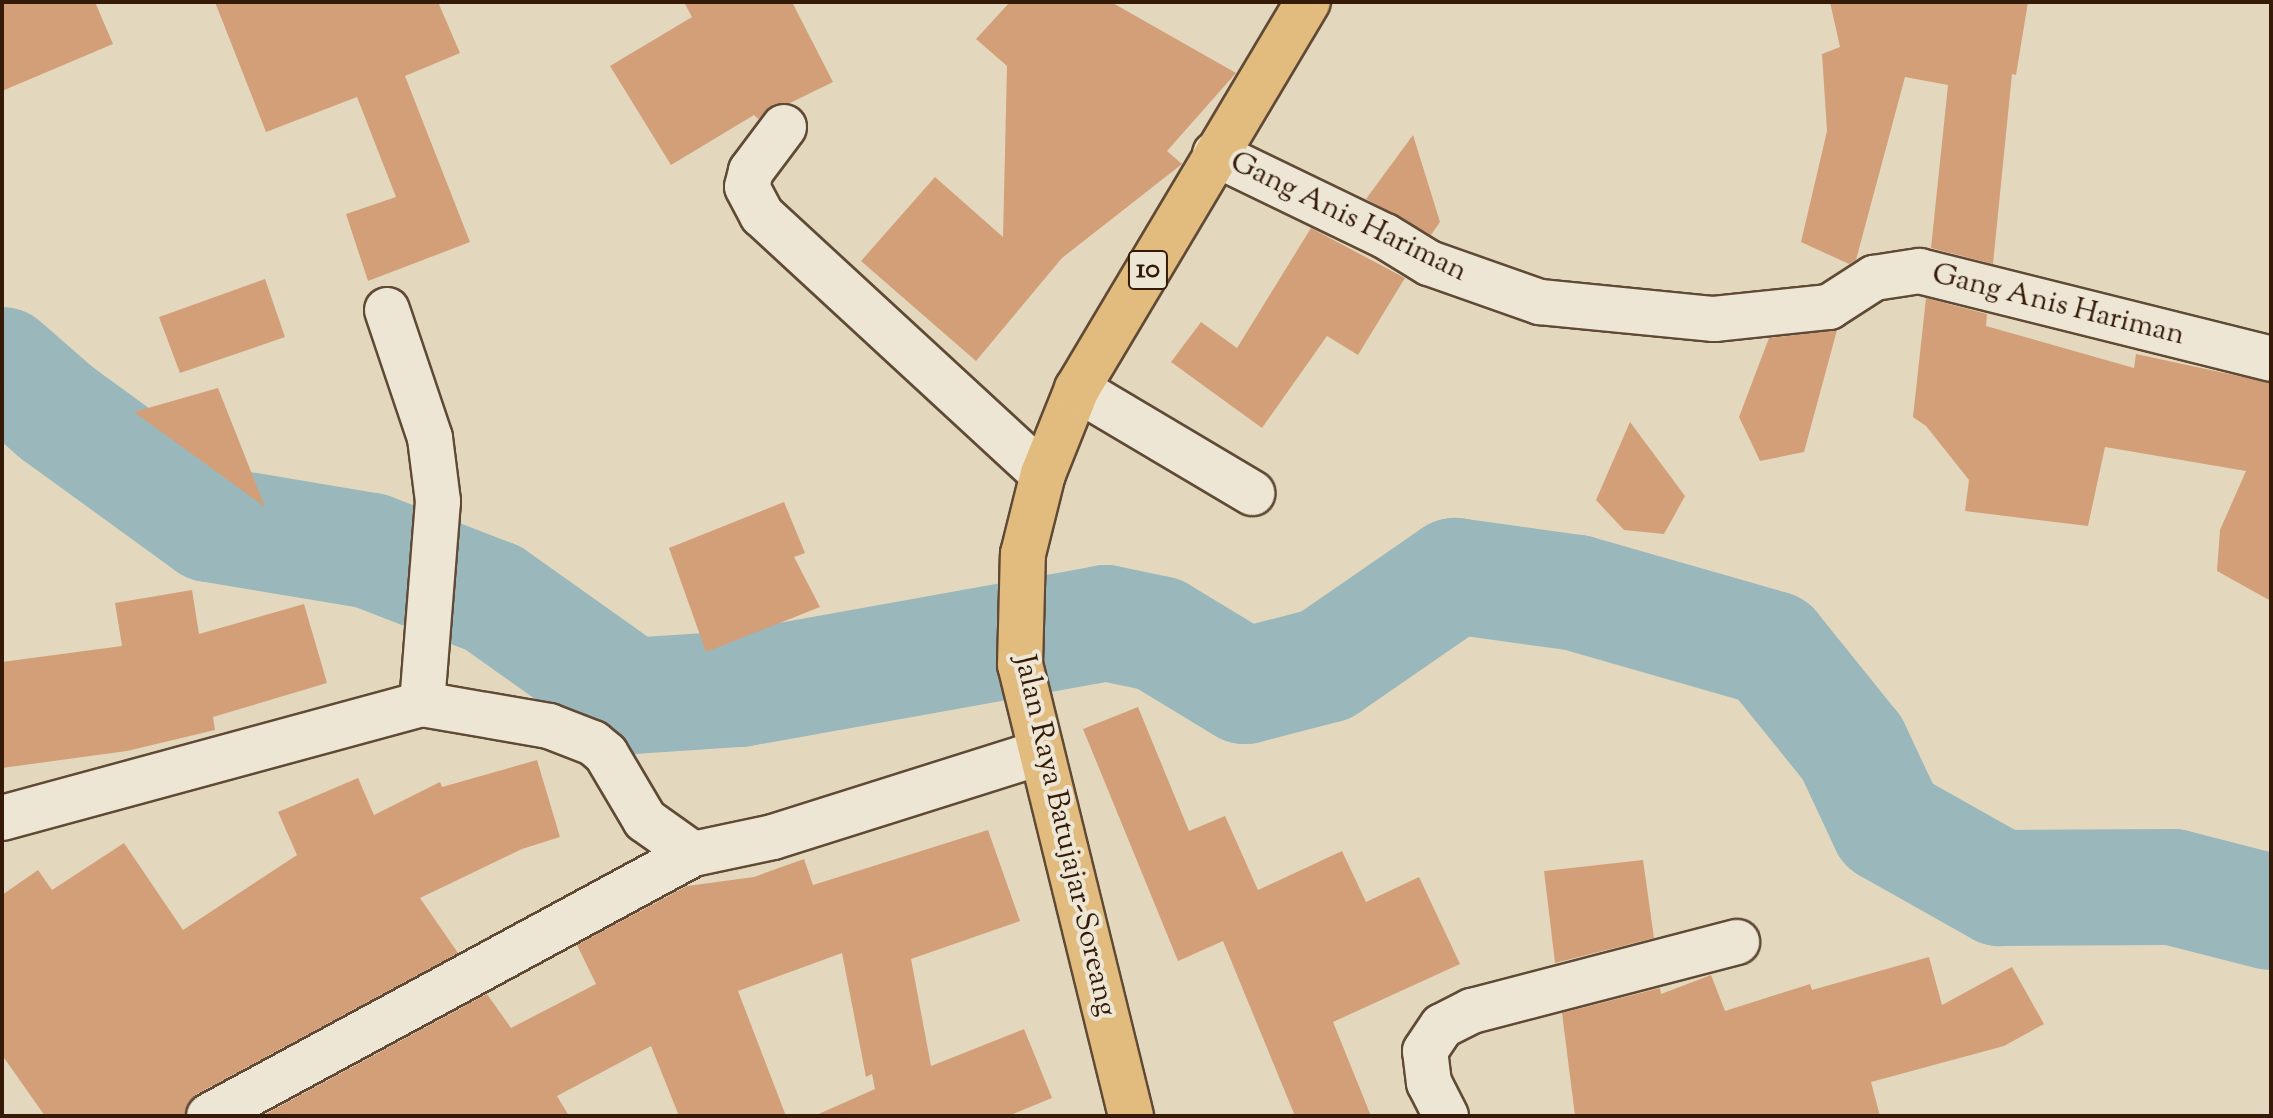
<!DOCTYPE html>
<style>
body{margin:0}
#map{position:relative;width:2273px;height:1118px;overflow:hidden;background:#e3d8be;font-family:"Sorts Mill Goudy",serif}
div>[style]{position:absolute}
.river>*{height:116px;margin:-58px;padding:0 58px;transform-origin:58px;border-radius:58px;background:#9ab7bc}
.building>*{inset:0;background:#d39f79}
.roads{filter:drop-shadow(2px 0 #604a35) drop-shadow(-2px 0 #604a35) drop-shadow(0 2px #604a35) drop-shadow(0 -2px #604a35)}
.street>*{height:44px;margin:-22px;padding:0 22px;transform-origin:22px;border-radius:22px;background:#ede6d5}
.highway>*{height:44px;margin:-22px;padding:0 22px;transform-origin:22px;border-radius:22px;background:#e2bc7f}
span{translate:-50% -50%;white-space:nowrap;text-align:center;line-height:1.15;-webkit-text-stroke:8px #ede6d5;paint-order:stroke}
.shield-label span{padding:2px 6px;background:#ede6d5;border:2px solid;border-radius:6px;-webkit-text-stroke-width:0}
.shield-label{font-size:28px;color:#351b07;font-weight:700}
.street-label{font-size:30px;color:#351b07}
.frame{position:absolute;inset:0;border:4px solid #351b07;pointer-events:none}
</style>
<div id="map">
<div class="river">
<div style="left:2px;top:365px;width:73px;rotate:41.1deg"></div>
<div style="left:57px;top:413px;width:189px;rotate:36deg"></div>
<div style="left:210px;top:524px;width:163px;rotate:9.5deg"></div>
<div style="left:371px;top:551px;width:131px;rotate:21.1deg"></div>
<div style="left:493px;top:598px;width:169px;rotate:35.4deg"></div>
<div style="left:631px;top:696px;width:109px;rotate:-3.7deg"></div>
<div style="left:740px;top:689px;width:372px;rotate:-10.2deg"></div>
<div style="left:1106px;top:623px;width:54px;rotate:11.7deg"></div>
<div style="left:1159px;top:634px;width:100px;rotate:31.2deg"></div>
<div style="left:1245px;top:686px;width:84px;rotate:-14.5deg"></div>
<div style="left:1326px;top:665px;width:157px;rotate:-34.6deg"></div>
<div style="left:1455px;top:576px;width:123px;rotate:7.9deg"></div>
<div style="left:1577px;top:593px;width:203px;rotate:16deg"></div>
<div style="left:1772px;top:649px;width:127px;rotate:51.1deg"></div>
<div style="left:1852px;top:748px;width:85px;rotate:64.9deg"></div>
<div style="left:1888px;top:825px;width:129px;rotate:29.4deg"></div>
<div style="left:2000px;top:888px;width:173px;rotate:-0.3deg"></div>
<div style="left:2173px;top:887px;width:101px;rotate:14.3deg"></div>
</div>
<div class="building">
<div style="clip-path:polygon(2px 2px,95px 2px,113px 44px,2px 91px)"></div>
<div style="clip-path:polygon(215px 2px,438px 2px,460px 53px,405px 76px,470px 242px,368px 281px,346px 214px,396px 197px,357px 97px,266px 132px)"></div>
<div style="clip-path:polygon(684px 2px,792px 2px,833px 82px,790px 103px,774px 104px,758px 119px,754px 115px,671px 165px,610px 66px,692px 17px)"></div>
<div style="clip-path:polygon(1010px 2px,1111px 2px,1236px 73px,1167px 151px,1182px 164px,1062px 258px,976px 361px,861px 261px,935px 177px,1003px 237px,1007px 66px,976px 39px)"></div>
<div style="clip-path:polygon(1830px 2px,2028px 2px,2016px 75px,2012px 74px,1993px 264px,1931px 248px,1948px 85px,1905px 77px,1856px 260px,1849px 264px,1801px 242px,1827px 131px,1822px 54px,1840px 47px)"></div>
<div style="clip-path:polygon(1413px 135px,1440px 222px,1431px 235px,1366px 199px)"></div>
<div style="clip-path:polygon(1311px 228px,1405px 278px,1358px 355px,1327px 336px,1262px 428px,1171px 362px,1201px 322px,1237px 348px)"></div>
<div style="clip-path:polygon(265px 279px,285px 337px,180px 373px,159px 317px)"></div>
<div style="clip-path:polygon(1926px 298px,1987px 314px,1986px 326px,2134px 368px,2136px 354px,2271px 383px,2271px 601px,2217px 571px,2220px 530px,2246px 471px,2105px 447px,2088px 526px,1965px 511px,1969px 480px,1926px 426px,1913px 417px)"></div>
<div style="clip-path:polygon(1837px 330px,1804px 452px,1760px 461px,1739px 417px,1769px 338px)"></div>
<div style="clip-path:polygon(218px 388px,265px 507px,134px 412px)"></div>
<div style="clip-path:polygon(1630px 422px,1685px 496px,1664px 534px,1624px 530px,1596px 500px)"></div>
<div style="clip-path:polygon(784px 502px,805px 553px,794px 557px,820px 607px,706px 652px,669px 548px)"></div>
<div style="clip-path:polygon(192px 590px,199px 634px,304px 604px,327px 683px,213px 717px,215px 730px,127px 751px,2px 768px,2px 662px,122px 646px,115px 603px)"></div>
<div style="clip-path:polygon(1138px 707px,1189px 831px,1225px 816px,1258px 890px,1342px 851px,1366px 902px,1419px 877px,1460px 964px,1333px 1022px,1371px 1116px,1295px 1116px,1223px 941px,1178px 961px,1083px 729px)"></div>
<div style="clip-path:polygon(537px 760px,560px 837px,522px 849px,420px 898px,458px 953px,197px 1094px,184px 1116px,45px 1116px,2px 1055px,2px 895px,38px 870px,52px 890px,124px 843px,183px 930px,297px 855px,278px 812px,358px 778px,374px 815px,440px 782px,442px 787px)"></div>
<div style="clip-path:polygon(988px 830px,1020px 921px,911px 959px,931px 1066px,1024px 1029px,1052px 1098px,1008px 1116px,814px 1116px,875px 1089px,872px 1074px,866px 1077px,842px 953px,738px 991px,786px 1116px,679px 1116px,651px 1046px,557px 1096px,569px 1116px,262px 1116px,487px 994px,511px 1028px,596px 984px,577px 945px,687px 886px,754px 877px,804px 859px,813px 885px)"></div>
<div style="clip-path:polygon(1643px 860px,1654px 938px,1555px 963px,1544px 871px)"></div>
<div style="clip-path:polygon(1929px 957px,1942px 1005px,2012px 967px,2044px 1024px,2004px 1046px,1871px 1082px,1880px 1116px,1575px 1116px,1562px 1013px,1660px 988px,1661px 994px,1711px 975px,1725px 1011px,1810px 984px,1812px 990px)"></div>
</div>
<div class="roads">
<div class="street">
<div style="left:784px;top:127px;width:55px;rotate:126.9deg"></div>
<div style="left:751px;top:171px;width:16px;rotate:104deg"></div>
<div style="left:747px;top:187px;width:32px;rotate:62deg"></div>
<div style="left:762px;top:215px;width:382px;rotate:42.7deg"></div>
<div style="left:1215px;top:154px;width:189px;rotate:25.8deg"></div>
<div style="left:1385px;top:236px;width:52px;rotate:31.5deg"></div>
<div style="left:1429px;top:263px;width:118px;rotate:19.4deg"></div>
<div style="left:1540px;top:302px;width:175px;rotate:5.6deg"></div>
<div style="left:1714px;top:319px;width:116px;rotate:-6deg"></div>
<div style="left:1829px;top:307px;width:54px;rotate:-32.8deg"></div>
<div style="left:1874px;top:278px;width:46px;rotate:-8.8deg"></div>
<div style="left:1919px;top:271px;width:363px;rotate:14deg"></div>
<div style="left:387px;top:310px;width:135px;rotate:71.4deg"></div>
<div style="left:430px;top:438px;width:64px;rotate:82.8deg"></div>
<div style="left:438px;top:501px;width:204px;rotate:94.5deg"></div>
<div style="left:1077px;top:389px;width:204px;rotate:30.7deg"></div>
<div style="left:2px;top:818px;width:435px;rotate:-15.2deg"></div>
<div style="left:422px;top:704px;width:129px;rotate:9.8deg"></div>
<div style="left:549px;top:726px;width:47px;rotate:21.1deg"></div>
<div style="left:593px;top:743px;width:17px;rotate:40deg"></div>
<div style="left:606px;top:754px;width:77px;rotate:59.4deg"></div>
<div style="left:645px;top:820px;width:59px;rotate:35.3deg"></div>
<div style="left:693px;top:854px;width:82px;rotate:-12deg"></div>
<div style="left:773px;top:837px;width:279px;rotate:-17.5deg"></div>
<div style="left:209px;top:1116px;width:550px;rotate:-28.43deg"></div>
<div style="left:1446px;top:1116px;width:37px;rotate:-117deg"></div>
<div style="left:1429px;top:1083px;width:32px;rotate:-97deg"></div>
<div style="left:1425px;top:1051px;width:30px;rotate:-56deg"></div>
<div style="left:1442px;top:1026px;width:34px;rotate:-27deg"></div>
<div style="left:1472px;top:1011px;width:274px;rotate:-14.6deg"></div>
</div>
<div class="highway">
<div style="left:1131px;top:1116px;width:464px;rotate:-103.8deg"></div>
<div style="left:1020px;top:665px;width:111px;rotate:-88.5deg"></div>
<div style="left:1023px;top:554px;width:82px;rotate:-76deg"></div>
<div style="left:1043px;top:474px;width:92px;rotate:-68.2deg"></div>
<div style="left:1077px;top:389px;width:451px;rotate:-59.2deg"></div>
</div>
</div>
<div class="shield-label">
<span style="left:1148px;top:270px">10</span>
</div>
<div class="street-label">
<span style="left:1348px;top:218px;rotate:26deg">Gang Anis Hariman</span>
<span style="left:2058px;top:306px;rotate:14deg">Gang Anis Hariman</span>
<span style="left:1064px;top:836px;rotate:77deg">Jalan Raya Batujajar-Soreang</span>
</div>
<div class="frame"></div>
</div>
